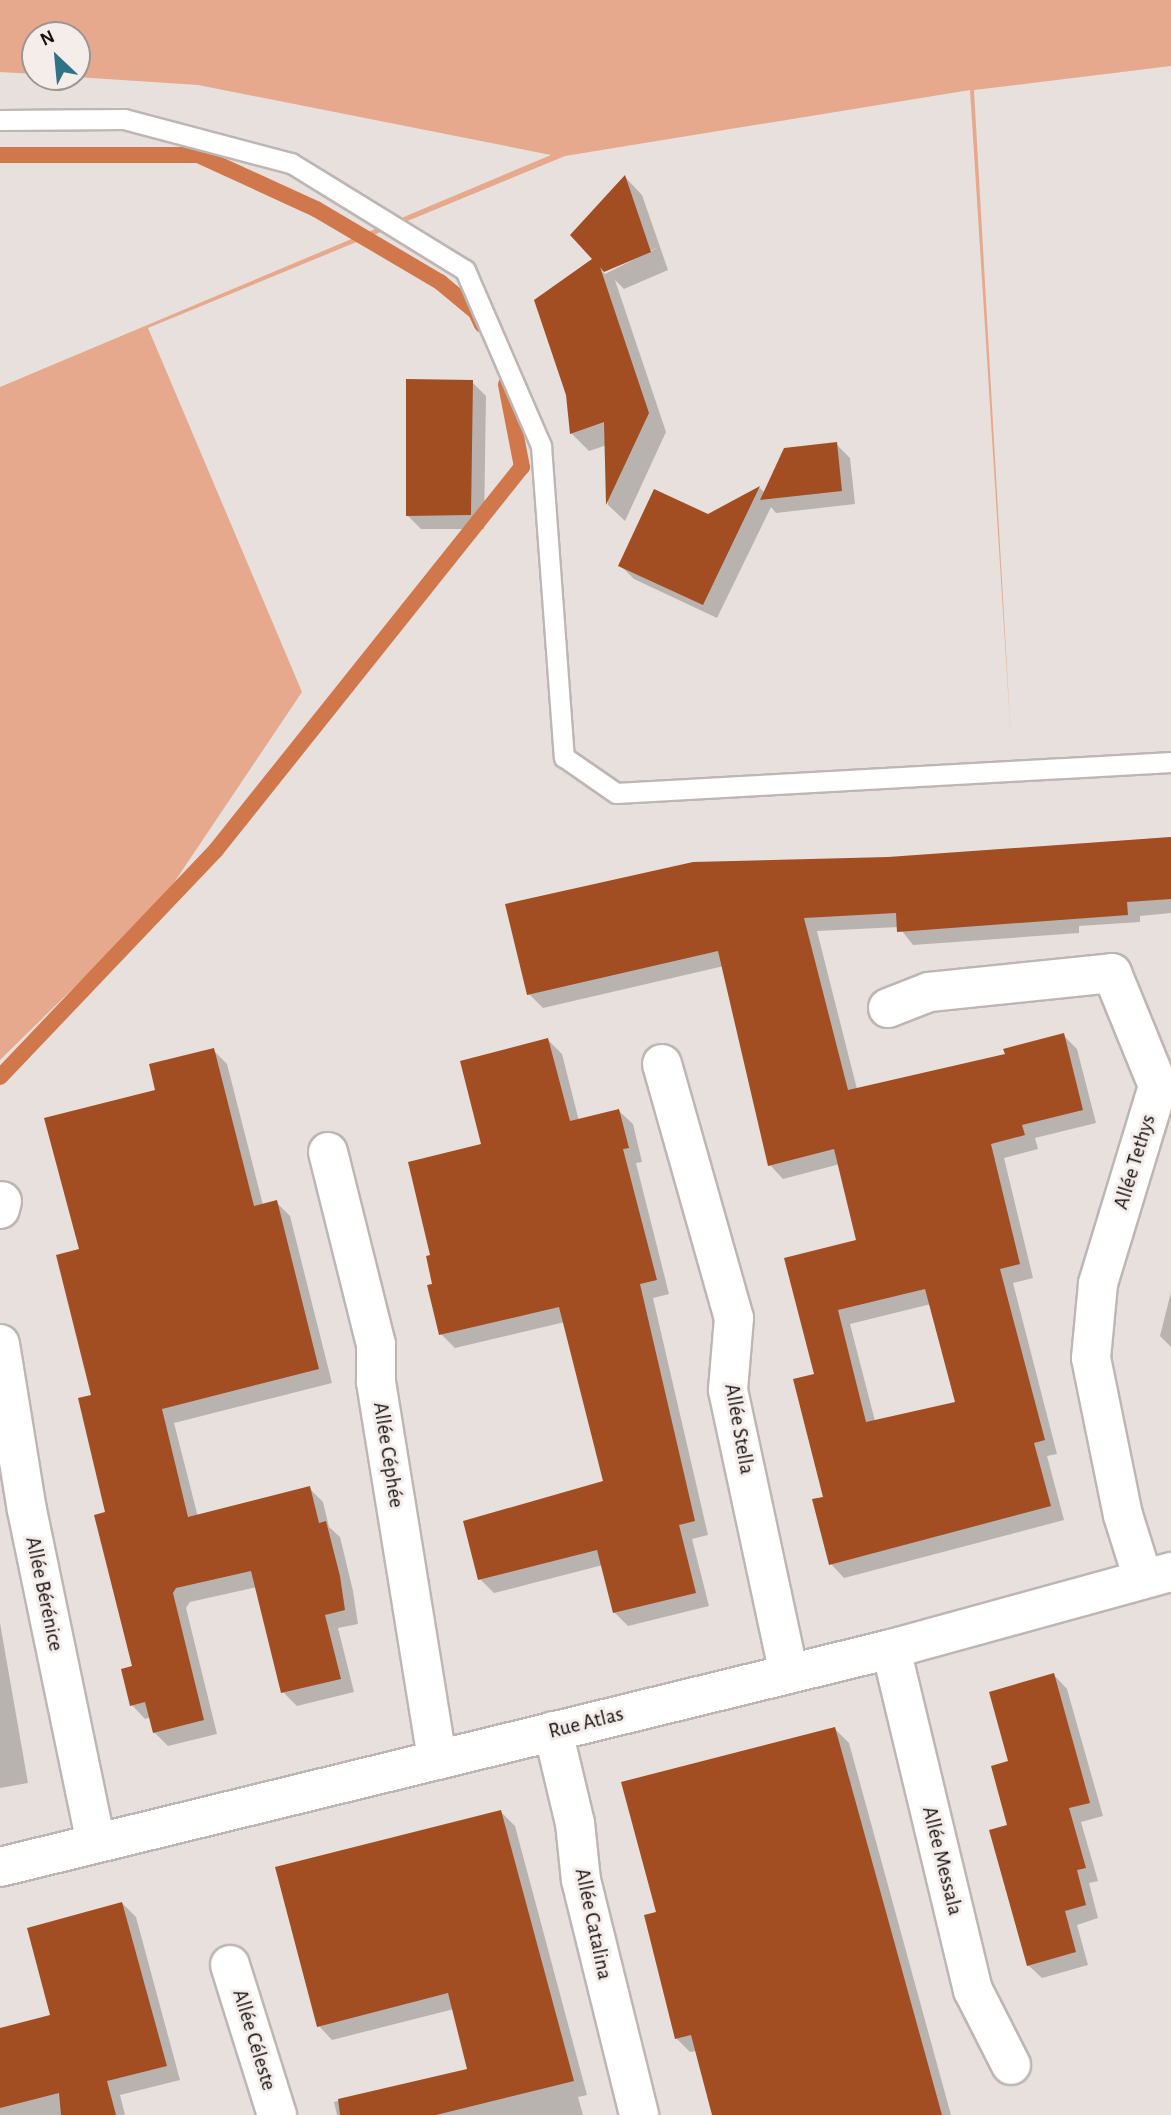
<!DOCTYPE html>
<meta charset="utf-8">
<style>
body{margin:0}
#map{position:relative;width:1171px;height:2115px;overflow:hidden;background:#e8e0dc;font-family:"Alegreya Sans",sans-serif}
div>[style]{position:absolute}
.green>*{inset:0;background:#e7a98d}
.shadow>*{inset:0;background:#0003}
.stream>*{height:16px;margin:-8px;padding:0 8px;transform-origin:8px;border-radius:8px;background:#d0774c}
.building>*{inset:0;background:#a24e22}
.roads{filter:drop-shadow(2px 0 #beb6b3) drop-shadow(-2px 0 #beb6b3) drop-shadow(0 2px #beb6b3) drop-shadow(0 -2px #beb6b3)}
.lane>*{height:19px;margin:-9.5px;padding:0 9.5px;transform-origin:9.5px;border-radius:9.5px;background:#fff}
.street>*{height:38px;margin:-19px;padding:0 19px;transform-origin:19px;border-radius:19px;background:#fff}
span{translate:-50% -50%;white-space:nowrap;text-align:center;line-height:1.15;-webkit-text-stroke:6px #f5edea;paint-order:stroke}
.street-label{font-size:21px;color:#151211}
.north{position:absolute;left:21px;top:21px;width:70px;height:70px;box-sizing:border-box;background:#f5edea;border:2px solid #9b9593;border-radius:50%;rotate:334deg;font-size:19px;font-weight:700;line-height:28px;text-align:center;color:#151211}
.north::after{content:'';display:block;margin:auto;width:24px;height:32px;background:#307384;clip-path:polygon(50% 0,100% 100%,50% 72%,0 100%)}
</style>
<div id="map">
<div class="green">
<div style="clip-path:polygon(0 0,1171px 0,1171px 66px,974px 90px,1011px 739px,970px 90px,565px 156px,148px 328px,302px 692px,161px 902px,0 1060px,0 387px,551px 155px,198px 85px,76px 77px,77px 35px,35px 35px,35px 74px,0 72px)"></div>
</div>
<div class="shadow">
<div style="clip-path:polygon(evenodd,625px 177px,642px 195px,668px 270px,624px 289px,615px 280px,666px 432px,625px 521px,608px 505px,607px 445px,589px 451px,571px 433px,595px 259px,625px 177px,659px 247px,605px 274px,602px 271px,659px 247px)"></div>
<div style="clip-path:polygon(472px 382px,486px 396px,484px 529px,421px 529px,407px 515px)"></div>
<div style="clip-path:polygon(836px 444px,850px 458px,855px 504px,776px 513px,771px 507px,717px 618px,634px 579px,620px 565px,760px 488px,765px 493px)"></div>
<div style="clip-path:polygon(evenodd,1171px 837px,1171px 913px,1140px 916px,1140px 922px,1079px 926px,1079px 933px,913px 945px,899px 927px,817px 931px,857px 1089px,1007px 1055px,1063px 1035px,1077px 1049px,1096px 1123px,1035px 1138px,1038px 1149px,1004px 1158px,1033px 1278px,1013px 1283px,1057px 1454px,1047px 1456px,1064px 1520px,844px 1578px,831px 1564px,816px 1375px,858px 1241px,840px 1164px,783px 1179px,770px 1165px,724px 966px,543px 1008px,529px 994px,888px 859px,1171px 837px,931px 1304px,958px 1403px,875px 1421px,850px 1324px,931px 1304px)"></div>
<div style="clip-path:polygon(548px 1040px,562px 1054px,579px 1121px,619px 1111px,633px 1124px,642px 1162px,636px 1163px,669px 1294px,653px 1298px,708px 1535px,692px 1539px,709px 1606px,628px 1626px,615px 1613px,603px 1565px,494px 1593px,480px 1579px,605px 1483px,565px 1322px,455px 1348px,441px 1334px,432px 1257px,483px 1146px)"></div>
<div style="clip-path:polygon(213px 1050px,227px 1064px,263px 1205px,276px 1202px,290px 1216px,332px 1383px,174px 1423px,198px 1517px,309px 1488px,323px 1502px,329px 1527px,340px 1537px,353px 1591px,358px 1624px,338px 1628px,354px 1692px,297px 1706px,283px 1692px,257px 1587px,190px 1602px,186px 1608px,217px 1734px,168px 1746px,154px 1732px,151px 1717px,145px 1719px,132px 1705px,134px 1668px,107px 1513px,81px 1251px,158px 1091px)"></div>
<div style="clip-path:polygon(1171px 1292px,1171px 1347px,1160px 1336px)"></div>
<div style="clip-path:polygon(0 1623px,28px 1783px,0 1788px)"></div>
<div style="clip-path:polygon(1054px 1675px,1067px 1689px,1103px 1816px,1081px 1822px,1098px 1881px,1089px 1883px,1098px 1918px,1077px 1925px,1088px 1965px,1042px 1978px,1028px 1965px,1010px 1827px,1010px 1763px)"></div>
<div style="clip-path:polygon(835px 1729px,849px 1743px,951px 2115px,713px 2115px,697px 2051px,690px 2052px,676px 2038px,658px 1913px)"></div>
<div style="clip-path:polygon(501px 1812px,515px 1826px,587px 2095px,578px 2097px,583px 2115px,337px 2115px,334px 2102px,469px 2070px,454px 2009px,332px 2040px,319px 2026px)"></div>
<div style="clip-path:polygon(122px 1903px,136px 1917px,180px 2080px,120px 2095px,125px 2115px,0 2115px,0 2029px,52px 2016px)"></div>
</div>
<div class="stream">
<div style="left:0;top:155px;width:198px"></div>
<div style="left:198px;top:155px;width:130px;rotate:24.6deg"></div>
<div style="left:316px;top:209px;width:144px;rotate:30.5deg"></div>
<div style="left:440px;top:282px;width:47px;rotate:39.8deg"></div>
<div style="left:476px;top:312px;width:14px;rotate:65deg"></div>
<div style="left:0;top:1077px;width:313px;rotate:-46.4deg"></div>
<div style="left:216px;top:850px;width:490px;rotate:-51.4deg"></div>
<div style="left:522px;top:467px;width:84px;rotate:-101deg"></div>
</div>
<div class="building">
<div style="clip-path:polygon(625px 175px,651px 252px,604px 272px,600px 267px,649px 413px,606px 505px,604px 422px,570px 434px,566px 395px,534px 300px,592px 259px,570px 235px)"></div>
<div style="clip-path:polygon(406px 379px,473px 380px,471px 515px,406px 516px)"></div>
<div style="clip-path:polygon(837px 442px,842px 491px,760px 500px,784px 448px)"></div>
<div style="clip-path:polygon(760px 486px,703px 605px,618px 566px,654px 489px,708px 514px)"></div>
<div style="clip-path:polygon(evenodd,1171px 837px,1171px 899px,1127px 902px,1128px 915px,897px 932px,896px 913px,804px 918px,848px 1090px,1005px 1054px,1003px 1049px,1064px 1033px,1083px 1110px,1022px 1125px,1025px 1135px,991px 1144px,1020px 1264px,1000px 1269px,1045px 1440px,1034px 1443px,1051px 1506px,829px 1565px,812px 1499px,823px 1497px,793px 1379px,814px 1374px,784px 1258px,856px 1240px,834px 1149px,768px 1166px,718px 951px,527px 995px,505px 904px,693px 862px,888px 857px,1171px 837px,925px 1289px,955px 1402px,866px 1422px,838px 1310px,925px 1289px)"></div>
<div style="clip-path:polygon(548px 1038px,570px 1121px,619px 1109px,629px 1148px,623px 1149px,657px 1280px,640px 1284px,695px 1521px,679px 1525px,696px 1593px,613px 1613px,597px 1550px,478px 1580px,463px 1521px,603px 1481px,559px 1307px,439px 1335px,427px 1285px,432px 1284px,426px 1256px,430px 1255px,408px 1162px,481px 1144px,460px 1061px)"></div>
<div style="clip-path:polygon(214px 1048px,254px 1206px,277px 1200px,319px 1369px,162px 1409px,188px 1517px,310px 1486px,319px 1523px,326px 1521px,340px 1576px,345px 1610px,325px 1615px,341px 1679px,281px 1693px,251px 1571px,176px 1588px,173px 1593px,204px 1720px,153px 1733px,145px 1702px,130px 1706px,121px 1669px,132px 1666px,94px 1515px,105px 1512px,78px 1398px,91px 1395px,56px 1255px,79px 1249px,44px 1118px,155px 1090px,149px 1064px)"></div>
<div style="clip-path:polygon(1054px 1673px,1090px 1803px,1069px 1808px,1086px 1868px,1077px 1870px,1086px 1905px,1065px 1911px,1076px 1952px,1027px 1966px,989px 1830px,1007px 1825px,991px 1766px,1008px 1761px,989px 1692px)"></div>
<div style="clip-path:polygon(835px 1727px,942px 2115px,712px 2115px,691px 2035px,675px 2039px,644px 1915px,656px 1912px,621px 1782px)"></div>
<div style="clip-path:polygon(501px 1810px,574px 2081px,436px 2115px,340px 2115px,338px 2099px,467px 2069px,448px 1993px,317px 2027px,275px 1867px)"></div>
<div style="clip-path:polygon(122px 1902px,167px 2066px,107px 2081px,116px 2115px,61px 2115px,59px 2093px,0 2108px,0 2028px,50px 2015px,27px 1928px)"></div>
</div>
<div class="roads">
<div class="lane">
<div style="left:0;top:120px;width:124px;rotate:-0.5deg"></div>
<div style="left:124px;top:119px;width:173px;rotate:14.8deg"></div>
<div style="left:291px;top:163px;width:204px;rotate:31.6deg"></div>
<div style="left:465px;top:270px;width:192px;rotate:66.6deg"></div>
<div style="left:541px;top:446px;width:312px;rotate:85.8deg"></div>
<div style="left:564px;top:757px;width:63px;rotate:34.7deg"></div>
<div style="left:616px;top:793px;width:556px;rotate:-3.2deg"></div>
</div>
<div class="street">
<div style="left:888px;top:1008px;width:44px;rotate:-21.3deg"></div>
<div style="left:929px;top:992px;width:184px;rotate:-5.9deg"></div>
<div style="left:1112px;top:973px;width:122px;rotate:67.8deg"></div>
<div style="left:1158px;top:1086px;width:207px;rotate:106.9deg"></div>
<div style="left:1098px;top:1284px;width:74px;rotate:95.4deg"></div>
<div style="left:1091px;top:1358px;width:160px;rotate:78.5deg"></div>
<div style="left:1123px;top:1515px;width:67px;rotate:72.6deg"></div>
<div style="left:662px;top:1064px;width:264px;rotate:74.2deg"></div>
<div style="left:734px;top:1318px;width:72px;rotate:94.8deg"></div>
<div style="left:728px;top:1390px;width:290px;rotate:77.9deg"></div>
<div style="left:328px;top:1152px;width:198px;rotate:76deg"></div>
<div style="left:376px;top:1344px;width:38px;rotate:90deg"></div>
<div style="left:376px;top:1382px;width:383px;rotate:80.8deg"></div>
<div style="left:0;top:1209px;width:8px;rotate:-76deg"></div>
<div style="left:0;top:1344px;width:168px;rotate:80.8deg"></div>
<div style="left:27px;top:1510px;width:340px;rotate:78.3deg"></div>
<div style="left:891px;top:1649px;width:351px;rotate:76.5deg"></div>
<div style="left:973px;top:1990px;width:84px;rotate:63.1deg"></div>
<div style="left:553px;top:1731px;width:95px;rotate:76.6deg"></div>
<div style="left:575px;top:1823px;width:57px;rotate:84deg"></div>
<div style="left:581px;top:1880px;width:242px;rotate:76.1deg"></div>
<div style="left:0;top:1867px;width:917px;rotate:-13.75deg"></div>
<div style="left:891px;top:1649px;width:290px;rotate:-15.4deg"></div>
<div style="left:230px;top:1965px;width:157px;rotate:72.6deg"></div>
</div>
</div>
<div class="street-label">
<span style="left:1135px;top:1162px;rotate:-73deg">Allée Tethys</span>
<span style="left:739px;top:1429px;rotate:80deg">Allée Stella</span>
<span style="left:388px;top:1455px;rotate:81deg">Allée Céphée</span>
<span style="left:44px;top:1594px;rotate:78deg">Allée Bérénice</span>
<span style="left:586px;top:1723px;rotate:-14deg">Rue Atlas</span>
<span style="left:942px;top:1861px;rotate:76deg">Allée Messala</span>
<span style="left:593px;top:1924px;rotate:78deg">Allée Catalina</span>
<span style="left:254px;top:2040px;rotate:73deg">Allée Céleste</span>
</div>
<div class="north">N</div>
</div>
